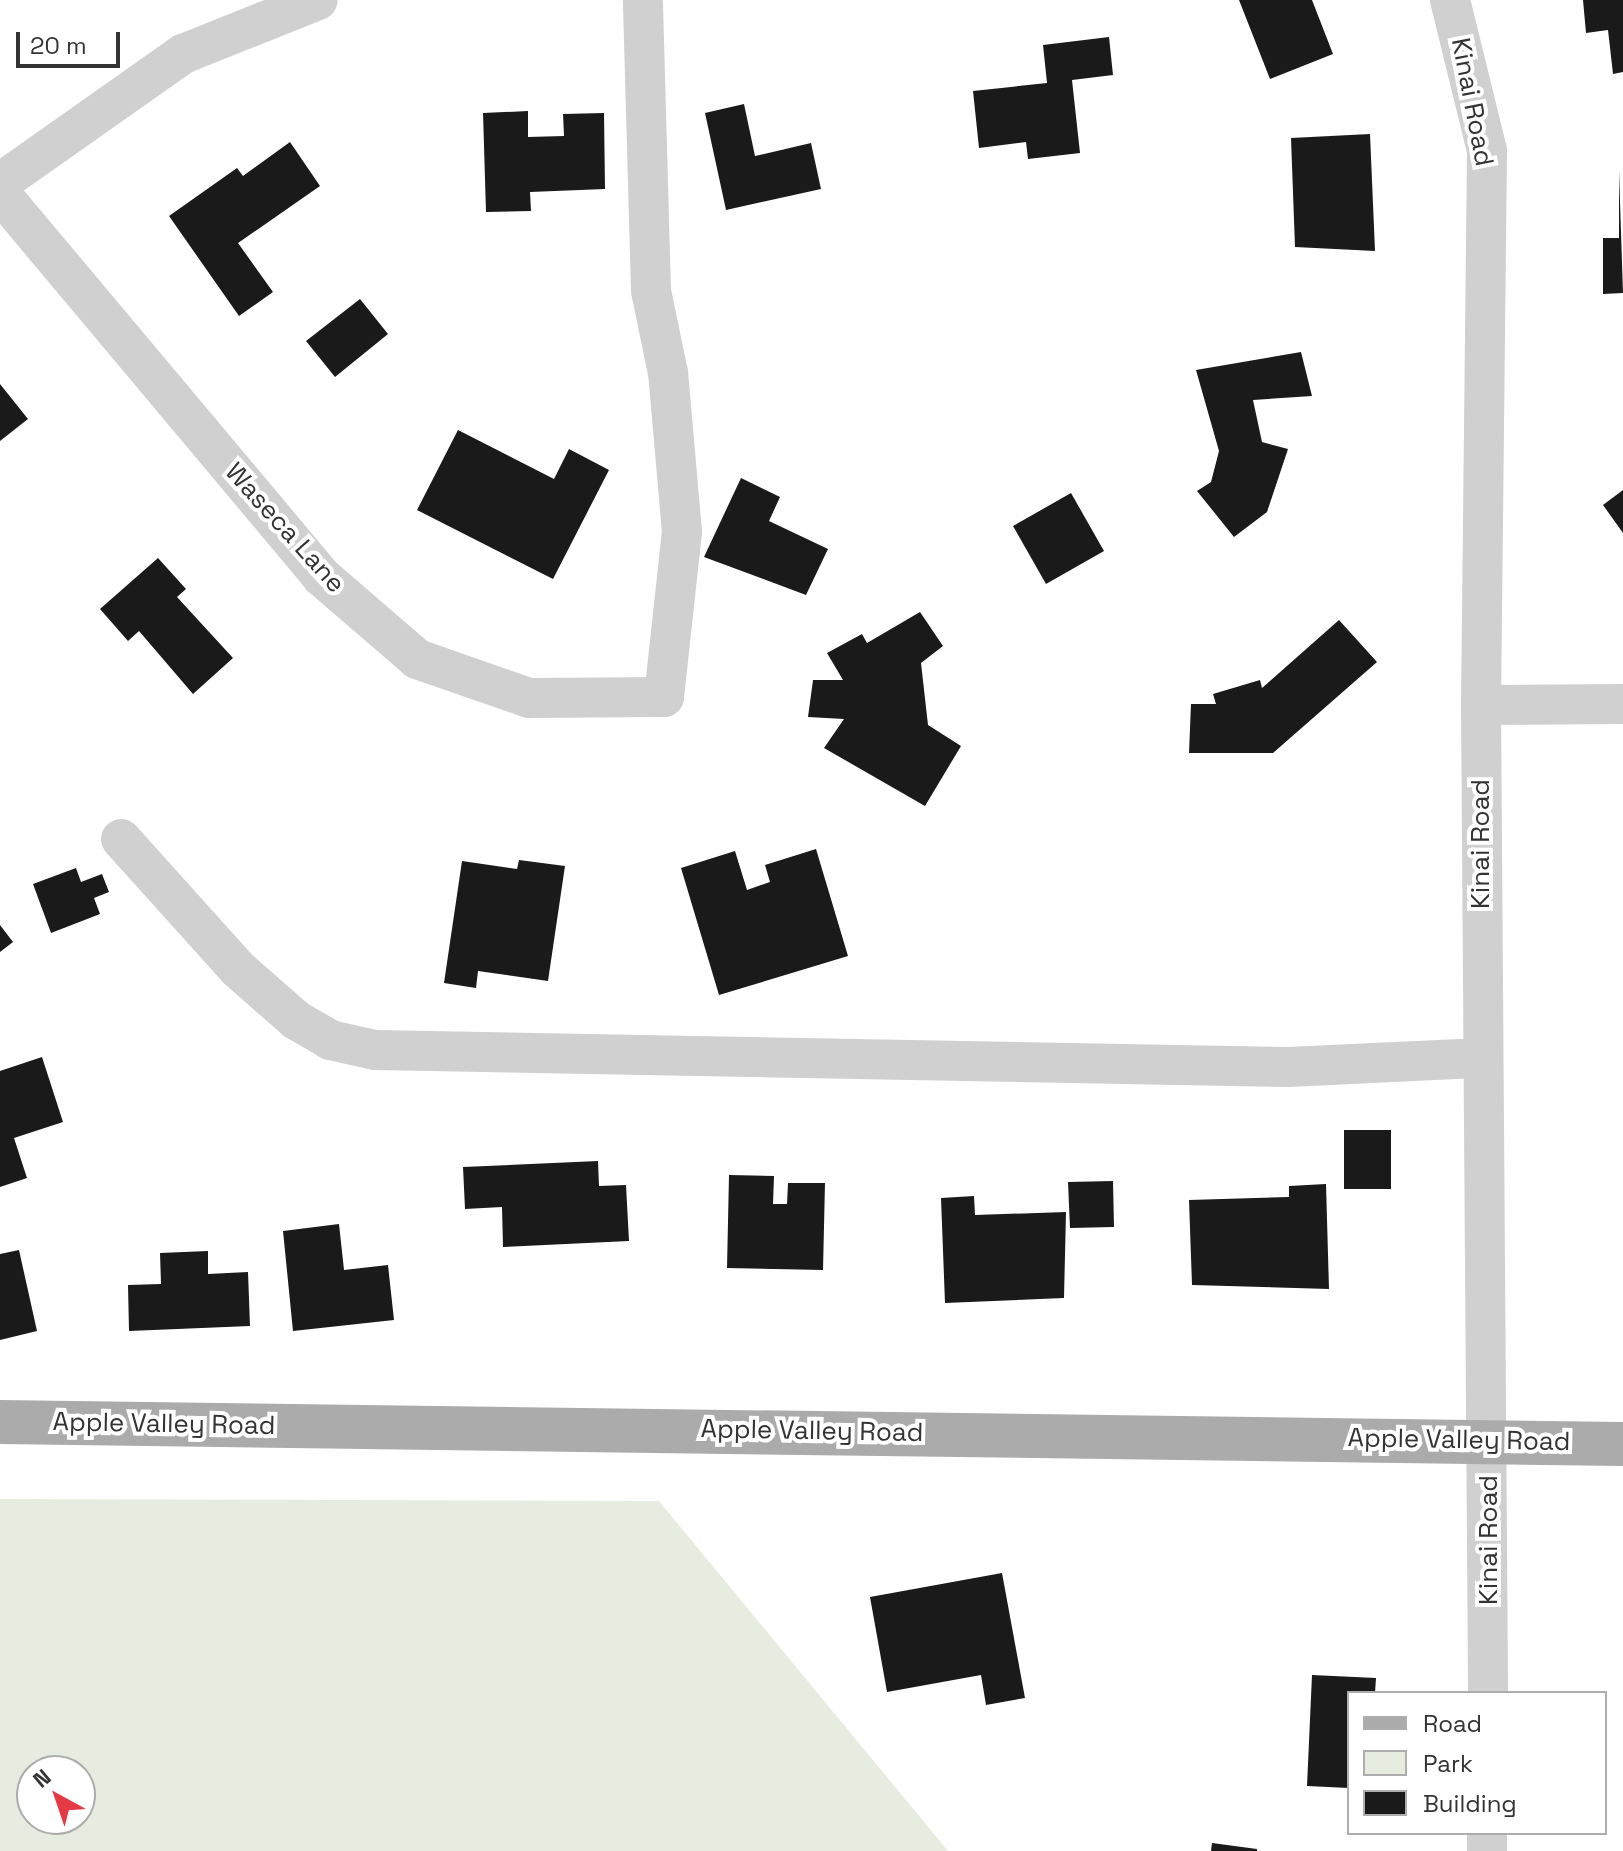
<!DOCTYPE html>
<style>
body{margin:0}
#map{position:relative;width:1623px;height:1851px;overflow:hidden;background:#fff;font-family:"Space Grotesk",sans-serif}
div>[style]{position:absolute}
.green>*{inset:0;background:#e6ecdf}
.building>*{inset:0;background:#1a1a1a}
.minor>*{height:40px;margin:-20px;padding:0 20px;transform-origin:20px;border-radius:20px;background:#d0d0d0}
.major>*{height:44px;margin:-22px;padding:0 22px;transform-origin:22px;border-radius:22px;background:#ababab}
span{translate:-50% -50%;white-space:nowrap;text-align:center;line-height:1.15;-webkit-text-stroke:8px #fff;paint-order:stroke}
.street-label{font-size:26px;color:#333}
.legend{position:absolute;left:1347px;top:1691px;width:260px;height:144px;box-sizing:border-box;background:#fff;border:2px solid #adadad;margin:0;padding:10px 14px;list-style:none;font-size:24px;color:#333}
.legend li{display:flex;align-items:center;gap:16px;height:40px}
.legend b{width:40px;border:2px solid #adadad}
.north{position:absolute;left:16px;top:1755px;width:80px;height:80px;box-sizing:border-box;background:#fff;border:2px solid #adadad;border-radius:50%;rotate:320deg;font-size:22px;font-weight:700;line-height:32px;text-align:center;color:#333}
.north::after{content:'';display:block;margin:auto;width:28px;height:36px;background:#e63946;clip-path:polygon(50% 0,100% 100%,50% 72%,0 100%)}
.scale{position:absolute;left:16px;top:32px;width:104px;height:36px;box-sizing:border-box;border:4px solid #333;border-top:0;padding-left:10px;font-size:24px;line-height:28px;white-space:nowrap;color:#333;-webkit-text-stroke:6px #fff;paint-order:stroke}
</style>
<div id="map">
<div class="green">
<div style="clip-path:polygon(evenodd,0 1499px,659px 1501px,948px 1851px,0 1851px,0 1499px,32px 1771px,80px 1771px,80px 1819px,32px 1819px,32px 1771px)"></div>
</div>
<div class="building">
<div style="clip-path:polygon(1239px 0,1312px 0,1333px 54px,1270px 79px)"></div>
<div style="clip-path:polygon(1583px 0,1623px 0,1623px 72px,1613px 74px,1608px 30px,1586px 33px)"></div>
<div style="clip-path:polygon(1109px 37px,1113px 75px,1072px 80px,1080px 153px,1028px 159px,1026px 142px,979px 148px,973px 91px,1047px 83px,1043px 45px)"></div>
<div style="clip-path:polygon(744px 104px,755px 156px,811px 143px,821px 189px,726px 210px,705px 113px)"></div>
<div style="clip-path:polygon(528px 111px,528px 137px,564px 136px,563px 114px,604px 113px,605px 189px,530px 192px,531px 211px,486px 212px,483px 113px)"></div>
<div style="clip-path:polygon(1370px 134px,1375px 251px,1295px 247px,1291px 138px)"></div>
<div style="clip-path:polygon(290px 142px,320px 186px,238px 243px,273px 292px,239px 316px,169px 216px,237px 168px,243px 176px)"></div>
<div style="clip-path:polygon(1619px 171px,1623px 293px,1603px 294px,1603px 238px,1619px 238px)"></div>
<div style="clip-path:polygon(360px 299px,388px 334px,335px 377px,306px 341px)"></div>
<div style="clip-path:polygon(1301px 352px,1312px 396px,1253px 400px,1262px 442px,1288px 449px,1267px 512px,1234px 537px,1197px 491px,1211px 482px,1219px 451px,1196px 370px)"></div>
<div style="clip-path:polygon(0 384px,28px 419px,0 441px)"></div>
<div style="clip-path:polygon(458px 430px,554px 479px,569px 449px,609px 470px,553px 579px,417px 510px)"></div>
<div style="clip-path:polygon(741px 478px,780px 497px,769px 521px,828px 549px,806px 595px,704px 557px)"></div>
<div style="clip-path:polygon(1623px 490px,1623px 533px,1603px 505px)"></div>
<div style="clip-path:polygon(1071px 493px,1104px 551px,1046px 584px,1013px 526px)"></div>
<div style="clip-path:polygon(158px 558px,186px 589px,177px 597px,233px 658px,193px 694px,139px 631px,128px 641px,100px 609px)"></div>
<div style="clip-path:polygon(920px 612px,943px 646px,921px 663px,928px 725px,961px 746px,925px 806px,824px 748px,844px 719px,808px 717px,813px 680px,843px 680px,827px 653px,862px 634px,867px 643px)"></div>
<div style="clip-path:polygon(1339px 620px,1377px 662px,1273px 753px,1189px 753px,1191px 704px,1216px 704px,1213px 694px,1260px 680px,1262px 688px)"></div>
<div style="clip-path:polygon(816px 849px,848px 956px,719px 995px,681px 868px,735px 851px,747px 890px,770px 882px,765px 865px)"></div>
<div style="clip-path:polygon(519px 860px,565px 866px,548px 981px,478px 971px,476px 988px,444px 983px,462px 861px,517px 869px)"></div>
<div style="clip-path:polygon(76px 868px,81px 882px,102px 874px,109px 892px,94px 898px,100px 914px,51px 933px,33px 884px)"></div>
<div style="clip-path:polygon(0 925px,13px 942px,0 952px)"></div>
<div style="clip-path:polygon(42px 1057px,63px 1122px,14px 1138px,27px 1178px,0 1187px,0 1071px)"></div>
<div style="clip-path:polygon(1344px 1130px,1391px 1130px,1391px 1189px,1344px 1189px)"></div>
<div style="clip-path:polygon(598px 1161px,599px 1186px,626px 1185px,629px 1241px,503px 1247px,502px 1207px,465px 1209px,463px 1167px)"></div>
<div style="clip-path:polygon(729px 1175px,774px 1176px,773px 1204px,787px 1204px,788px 1183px,825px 1183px,823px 1270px,727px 1268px)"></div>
<div style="clip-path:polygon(1113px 1181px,1114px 1227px,1070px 1228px,1068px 1182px)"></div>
<div style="clip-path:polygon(1326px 1184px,1329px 1289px,1192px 1285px,1189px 1200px,1289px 1197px,1289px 1186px)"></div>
<div style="clip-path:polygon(974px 1196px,975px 1215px,1066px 1212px,1064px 1298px,945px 1303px,941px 1198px)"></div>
<div style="clip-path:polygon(339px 1224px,344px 1270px,388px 1265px,394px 1320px,293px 1331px,283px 1231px)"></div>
<div style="clip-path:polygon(19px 1250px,37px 1331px,0 1340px,0 1254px)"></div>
<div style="clip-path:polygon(208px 1251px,208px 1274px,248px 1272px,250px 1326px,129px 1331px,128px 1285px,161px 1284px,160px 1253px)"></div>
<div style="clip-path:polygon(1002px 1573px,1025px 1698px,986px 1705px,981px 1675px,887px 1692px,870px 1597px)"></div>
<div style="clip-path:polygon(1312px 1675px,1376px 1678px,1375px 1693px,1349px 1693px,1349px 1788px,1307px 1786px)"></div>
<div style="clip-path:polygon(1212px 1843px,1257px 1849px,1257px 1851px,1211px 1851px)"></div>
</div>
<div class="minor">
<div style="left:1450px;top:0;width:155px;rotate:76.2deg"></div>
<div style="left:1487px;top:151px;width:554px;rotate:90.62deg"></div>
<div style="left:1481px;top:705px;width:988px;rotate:89.59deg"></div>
<div style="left:0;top:183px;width:224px;rotate:-35.2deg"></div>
<div style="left:183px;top:54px;width:145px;rotate:-21.8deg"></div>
<div style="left:0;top:193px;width:500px;rotate:50deg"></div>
<div style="left:321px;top:576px;width:127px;rotate:40.8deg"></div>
<div style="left:417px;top:659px;width:119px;rotate:19.2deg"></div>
<div style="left:529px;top:698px;width:135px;rotate:-0.4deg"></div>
<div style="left:664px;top:697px;width:166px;rotate:-83.8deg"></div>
<div style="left:682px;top:532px;width:160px;rotate:-95deg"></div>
<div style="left:668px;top:373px;width:84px;rotate:-101.7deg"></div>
<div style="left:651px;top:291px;width:291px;rotate:-91.6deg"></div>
<div style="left:1481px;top:705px;width:142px;rotate:-0.4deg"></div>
<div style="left:121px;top:839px;width:175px;rotate:48deg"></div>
<div style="left:238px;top:969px;width:77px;rotate:41.3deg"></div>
<div style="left:296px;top:1020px;width:39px;rotate:30deg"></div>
<div style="left:330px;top:1040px;width:46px;rotate:12.5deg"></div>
<div style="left:375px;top:1050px;width:913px;rotate:1.07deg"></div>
<div style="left:1288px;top:1067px;width:194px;rotate:-2.7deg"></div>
<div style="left:1487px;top:1851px;width:18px;rotate:-90deg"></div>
</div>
<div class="major">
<div style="left:0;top:1422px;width:1623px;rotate:0.78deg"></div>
</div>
<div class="street-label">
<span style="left:1472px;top:102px;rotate:79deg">Kinai Road</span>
<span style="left:285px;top:528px;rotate:48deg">Waseca Lane</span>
<span style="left:1481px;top:844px;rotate:-90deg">Kinai Road</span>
<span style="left:164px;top:1424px;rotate:1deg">Apple Valley Road</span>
<span style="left:812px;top:1431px;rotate:1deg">Apple Valley Road</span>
<span style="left:1459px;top:1440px;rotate:1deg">Apple Valley Road</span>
<span style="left:1489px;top:1540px;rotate:-90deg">Kinai Road</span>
</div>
<ul class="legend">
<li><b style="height:10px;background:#ababab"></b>Road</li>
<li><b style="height:22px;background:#e6ecdf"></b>Park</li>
<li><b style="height:22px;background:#1a1a1a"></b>Building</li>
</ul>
<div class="north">N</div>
<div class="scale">20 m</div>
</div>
